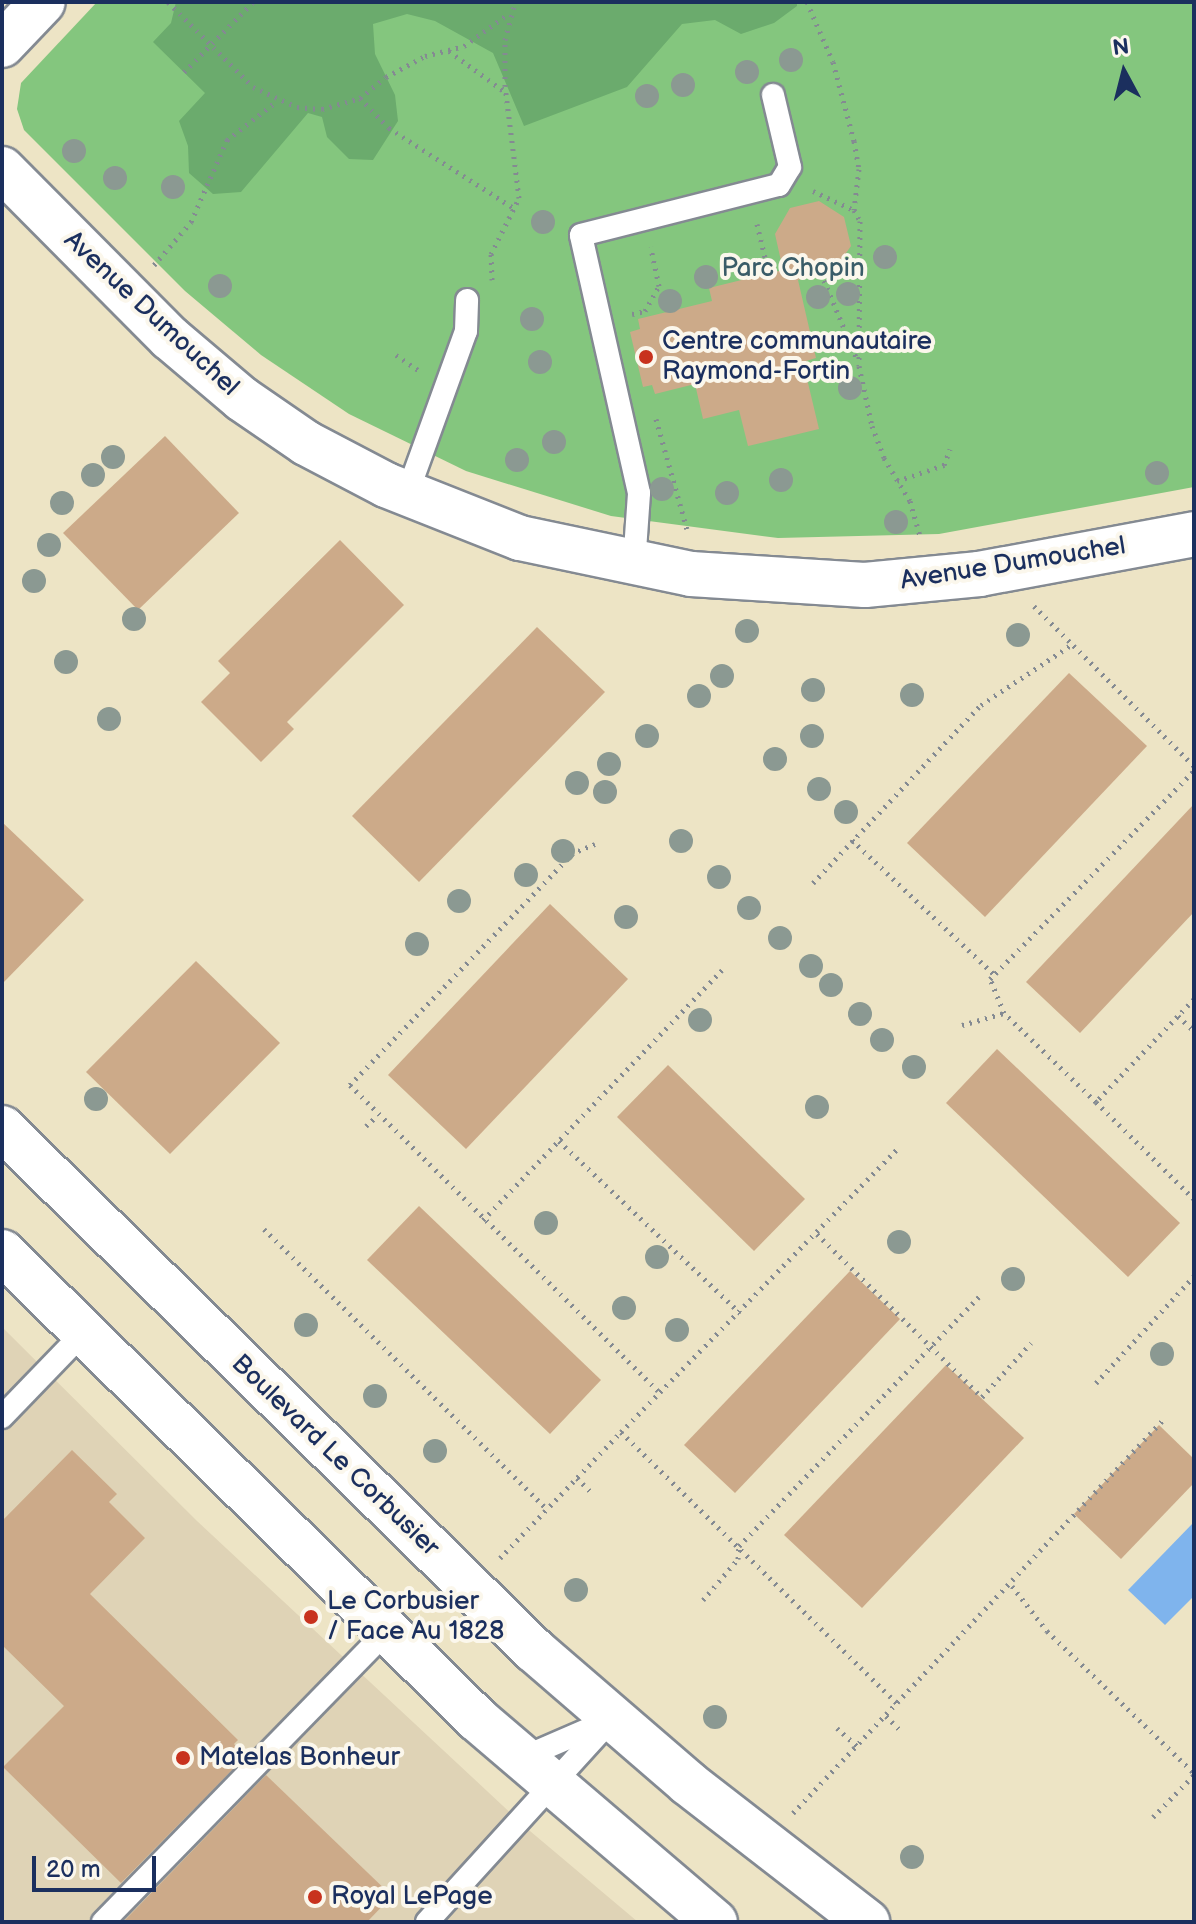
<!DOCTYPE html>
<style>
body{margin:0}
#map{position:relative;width:1196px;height:1924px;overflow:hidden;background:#ede4c5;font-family:"Balsamiq Sans",sans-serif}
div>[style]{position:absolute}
.built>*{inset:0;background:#dfd3b6}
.green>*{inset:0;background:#84c67e}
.forest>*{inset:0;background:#6bab6d}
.water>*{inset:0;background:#7fb4ed}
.building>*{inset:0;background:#ccaa89}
.path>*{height:5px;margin-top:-2.5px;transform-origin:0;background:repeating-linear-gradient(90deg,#848a92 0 2px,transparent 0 8px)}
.roads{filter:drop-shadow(2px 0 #848a92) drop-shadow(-2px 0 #848a92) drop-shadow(0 2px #848a92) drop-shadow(0 -2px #848a92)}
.service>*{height:22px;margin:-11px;padding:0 11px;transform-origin:11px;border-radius:11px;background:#fff}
.minor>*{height:44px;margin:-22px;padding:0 22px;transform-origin:22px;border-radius:22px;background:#fff}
.tertiary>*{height:44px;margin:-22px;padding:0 22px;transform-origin:22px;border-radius:22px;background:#fff}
.trees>*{width:24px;height:24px;margin:-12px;border-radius:50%;background:#8b9992}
.dots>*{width:22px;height:22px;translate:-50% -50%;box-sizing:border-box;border:4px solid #fbf7ec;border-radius:50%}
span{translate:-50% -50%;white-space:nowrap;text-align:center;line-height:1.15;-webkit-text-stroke:8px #fbf7ec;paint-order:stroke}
.park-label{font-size:26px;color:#3a5c68}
.street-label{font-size:26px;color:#1b2f5e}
.poi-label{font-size:26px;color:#1b2f5e}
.left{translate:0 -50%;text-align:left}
.frame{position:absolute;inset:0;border:4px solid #1b2f5e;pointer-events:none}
.north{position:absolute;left:1084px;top:32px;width:80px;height:80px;-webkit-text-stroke:6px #fbf7ec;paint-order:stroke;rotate:353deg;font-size:22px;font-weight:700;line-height:32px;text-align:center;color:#1b2f5e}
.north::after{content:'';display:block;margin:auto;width:28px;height:36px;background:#1b2f5e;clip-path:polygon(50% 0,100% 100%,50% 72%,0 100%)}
.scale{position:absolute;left:32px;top:1856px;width:124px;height:36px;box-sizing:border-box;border:4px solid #1b2f5e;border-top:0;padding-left:10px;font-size:24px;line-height:28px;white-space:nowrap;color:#1b2f5e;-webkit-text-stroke:6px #fbf7ec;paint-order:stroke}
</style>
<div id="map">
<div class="built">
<div style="clip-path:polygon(2px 1327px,197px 1521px,530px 1831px,638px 1922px,2px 1922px)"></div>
</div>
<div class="green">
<div style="clip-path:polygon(97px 2px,1194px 2px,1194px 487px,939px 534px,778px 538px,611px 516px,466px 471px,349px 414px,261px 355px,185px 291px,24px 130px,17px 109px,21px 83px)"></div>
</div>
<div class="forest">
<div style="clip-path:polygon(176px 2px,797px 2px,797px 6px,774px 23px,741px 34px,715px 20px,682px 24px,627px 87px,524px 126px,493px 53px,435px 21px,407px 14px,373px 24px,375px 54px,395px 95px,398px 121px,373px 160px,349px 159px,327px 137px,322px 117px,308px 113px,241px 192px,213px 194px,189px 173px,188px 146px,179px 121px,205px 93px,153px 42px,171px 23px)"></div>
</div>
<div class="water">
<div style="clip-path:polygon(1194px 1522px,1194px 1596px,1165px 1625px,1128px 1590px)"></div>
</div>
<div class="building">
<div style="clip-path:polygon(819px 201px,844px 217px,851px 246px,834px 270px,798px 280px,816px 358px,803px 362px,819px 429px,748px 446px,739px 410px,703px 419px,695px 384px,655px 394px,652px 385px,643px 387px,630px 332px,640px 329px,638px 319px,712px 301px,709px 288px,783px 270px,775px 234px,790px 208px)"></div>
<div style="clip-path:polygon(165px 436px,239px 513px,138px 610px,63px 533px)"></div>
<div style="clip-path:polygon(340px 540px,404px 605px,287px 722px,294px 729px,261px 762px,201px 702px,230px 673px,218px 661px)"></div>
<div style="clip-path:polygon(537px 627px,605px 692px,419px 882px,352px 816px)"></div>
<div style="clip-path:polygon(1069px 673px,1147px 746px,985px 917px,907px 843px)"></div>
<div style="clip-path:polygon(1194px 804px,1194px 912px,1080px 1033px,1026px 982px)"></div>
<div style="clip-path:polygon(2px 822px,84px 900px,2px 984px)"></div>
<div style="clip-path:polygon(550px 904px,628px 979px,466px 1149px,388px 1075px)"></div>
<div style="clip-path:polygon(196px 961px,280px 1043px,170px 1154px,86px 1072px)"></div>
<div style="clip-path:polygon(997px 1049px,1180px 1223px,1128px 1277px,946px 1103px)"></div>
<div style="clip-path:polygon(668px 1065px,805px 1199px,754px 1251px,617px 1117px)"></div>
<div style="clip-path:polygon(419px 1206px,601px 1380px,550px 1434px,367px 1260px)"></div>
<div style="clip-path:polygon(850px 1271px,900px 1319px,735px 1493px,684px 1445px)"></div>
<div style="clip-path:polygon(946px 1365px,1024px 1438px,862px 1608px,784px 1535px)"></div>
<div style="clip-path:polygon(1159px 1425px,1194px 1459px,1194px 1483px,1121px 1559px,1074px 1514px)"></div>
<div style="clip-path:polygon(72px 1450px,117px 1494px,109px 1502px,145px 1538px,90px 1594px,238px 1740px,234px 1744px,246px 1756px,121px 1883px,3px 1767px,64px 1706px,2px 1645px,2px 1521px)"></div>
<div style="clip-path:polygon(266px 1775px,392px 1896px,367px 1922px,123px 1922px)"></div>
</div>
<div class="path">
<div style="left:168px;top:2px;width:120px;rotate:45deg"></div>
<div style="left:253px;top:87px;width:48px;rotate:24.4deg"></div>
<div style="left:297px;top:107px;width:25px;rotate:5deg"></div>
<div style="left:322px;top:109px;width:40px;rotate:-16deg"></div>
<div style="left:360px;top:98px;width:33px;rotate:-39deg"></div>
<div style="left:386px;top:77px;width:44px;rotate:-28.3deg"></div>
<div style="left:425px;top:56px;width:40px;rotate:-14.4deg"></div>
<div style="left:464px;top:46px;width:54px;rotate:-36deg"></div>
<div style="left:807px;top:2px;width:65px;rotate:66.6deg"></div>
<div style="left:833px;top:62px;width:82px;rotate:75.1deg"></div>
<div style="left:854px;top:141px;width:28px;rotate:80deg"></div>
<div style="left:859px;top:169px;width:41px;rotate:97deg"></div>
<div style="left:449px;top:51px;width:69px;rotate:36.2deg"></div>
<div style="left:184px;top:72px;width:98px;rotate:-45.4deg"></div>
<div style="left:360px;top:98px;width:42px;rotate:46deg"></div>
<div style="left:389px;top:128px;width:150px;rotate:32.7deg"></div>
<div style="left:813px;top:191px;width:45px;rotate:24.9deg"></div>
<div style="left:854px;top:210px;width:13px;rotate:61deg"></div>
<div style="left:860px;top:221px;width:145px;rotate:90.4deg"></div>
<div style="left:859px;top:366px;width:61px;rotate:77.8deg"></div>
<div style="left:872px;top:426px;width:34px;rotate:69deg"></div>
<div style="left:884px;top:458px;width:50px;rotate:58.8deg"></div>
<div style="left:910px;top:501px;width:36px;rotate:74deg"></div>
<div style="left:757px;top:224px;width:51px;rotate:76.5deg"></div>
<div style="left:154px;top:265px;width:57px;rotate:-49.3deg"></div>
<div style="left:191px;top:222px;width:90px;rotate:-66.3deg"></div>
<div style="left:227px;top:140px;width:63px;rotate:-38deg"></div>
<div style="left:821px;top:273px;width:91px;rotate:67.4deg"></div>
<div style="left:492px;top:280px;width:26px;rotate:-92deg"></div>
<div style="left:491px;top:254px;width:63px;rotate:-63.4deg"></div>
<div style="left:519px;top:198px;width:113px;rotate:-97.1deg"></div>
<div style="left:505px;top:86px;width:46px;rotate:-90deg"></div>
<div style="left:505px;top:40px;width:39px;rotate:-75deg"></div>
<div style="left:632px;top:314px;width:13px;rotate:-13deg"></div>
<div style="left:645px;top:311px;width:29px;rotate:-61deg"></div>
<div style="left:659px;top:286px;width:40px;rotate:-102deg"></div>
<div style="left:396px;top:355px;width:27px;rotate:34deg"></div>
<div style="left:656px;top:419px;width:114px;rotate:74.3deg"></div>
<div style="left:897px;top:481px;width:50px;rotate:-18.8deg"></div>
<div style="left:944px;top:465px;width:17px;rotate:-69deg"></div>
<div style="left:1034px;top:606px;width:226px;rotate:45deg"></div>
<div style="left:852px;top:840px;width:197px;rotate:43.4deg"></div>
<div style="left:595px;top:844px;width:24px;rotate:158deg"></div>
<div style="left:573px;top:853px;width:322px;rotate:133.9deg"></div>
<div style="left:350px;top:1085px;width:434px;rotate:44.8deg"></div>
<div style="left:813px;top:883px;width:245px;rotate:-46.7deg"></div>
<div style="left:981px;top:705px;width:108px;rotate:-33.7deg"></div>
<div style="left:1194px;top:999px;width:142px;rotate:133.6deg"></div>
<div style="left:1096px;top:1102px;width:138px;rotate:44.7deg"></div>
<div style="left:1178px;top:1016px;width:22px;rotate:43deg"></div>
<div style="left:962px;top:1025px;width:44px;rotate:-15.9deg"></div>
<div style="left:1096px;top:1102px;width:128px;rotate:-135.9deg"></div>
<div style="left:1004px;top:1013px;width:37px;rotate:-112deg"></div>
<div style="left:990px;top:979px;width:291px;rotate:-45.6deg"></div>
<div style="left:366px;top:1126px;width:15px;rotate:-42deg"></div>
<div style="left:559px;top:1141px;width:250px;rotate:43.5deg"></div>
<div style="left:483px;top:1220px;width:346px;rotate:-46.3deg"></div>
<div style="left:264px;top:1229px;width:398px;rotate:44.7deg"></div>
<div style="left:817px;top:1234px;width:232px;rotate:44.7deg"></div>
<div style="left:982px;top:1397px;width:73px;rotate:-47.8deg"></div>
<div style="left:1096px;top:1383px;width:145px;rotate:-47.5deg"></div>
<div style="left:621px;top:1432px;width:400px;rotate:-45.7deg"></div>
<div style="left:577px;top:1478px;width:23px;rotate:45deg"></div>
<div style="left:500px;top:1558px;width:175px;rotate:-46.2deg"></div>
<div style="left:621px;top:1432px;width:388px;rotate:44.5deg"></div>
<div style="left:1012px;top:1586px;width:57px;rotate:52.1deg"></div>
<div style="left:1047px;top:1631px;width:204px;rotate:44deg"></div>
<div style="left:703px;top:1600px;width:54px;rotate:-49.5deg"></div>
<div style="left:738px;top:1559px;width:13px;rotate:-86deg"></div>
<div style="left:739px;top:1546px;width:347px;rotate:-46.1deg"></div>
<div style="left:886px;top:1716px;width:23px;rotate:45deg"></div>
<div style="left:837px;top:1728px;width:27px;rotate:42deg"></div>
<div style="left:793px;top:1813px;width:540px;rotate:-46.73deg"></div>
<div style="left:1153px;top:1817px;width:59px;rotate:-45.7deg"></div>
</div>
<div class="roads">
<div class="service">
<div style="left:407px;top:494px;width:173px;rotate:-70.1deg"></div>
<div style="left:466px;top:331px;width:31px;rotate:-88deg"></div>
<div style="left:634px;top:565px;width:72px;rotate:-86deg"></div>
<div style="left:639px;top:493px;width:264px;rotate:-102.7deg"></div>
<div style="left:581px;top:235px;width:204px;rotate:-14.2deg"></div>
<div style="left:779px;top:185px;width:21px;rotate:-59deg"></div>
<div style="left:790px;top:167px;width:74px;rotate:-103.3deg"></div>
<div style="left:2px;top:1417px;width:118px;rotate:-46deg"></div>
<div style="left:522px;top:1758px;width:90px;rotate:-23.4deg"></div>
<div style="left:103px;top:1922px;width:405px;rotate:-45.7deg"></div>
<div style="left:427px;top:1922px;width:275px;rotate:-47.7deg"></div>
</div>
<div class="minor">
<div style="left:2px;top:45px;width:59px;rotate:-46.4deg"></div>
<div style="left:2px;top:169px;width:238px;rotate:45.2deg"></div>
<div style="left:170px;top:338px;width:94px;rotate:40.3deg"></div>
<div style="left:242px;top:399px;width:78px;rotate:34.5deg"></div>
<div style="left:306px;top:443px;width:90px;rotate:27.7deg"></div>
<div style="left:386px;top:485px;width:144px;rotate:21.6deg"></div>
<div style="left:520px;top:538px;width:175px;rotate:11.9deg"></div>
<div style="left:691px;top:574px;width:174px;rotate:3.6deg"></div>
<div style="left:865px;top:585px;width:115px;rotate:-5.5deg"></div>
<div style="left:979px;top:574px;width:219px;rotate:-10.5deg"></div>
</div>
<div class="tertiary">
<div style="left:2px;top:1128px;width:745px;rotate:44.46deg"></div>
<div style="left:534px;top:1650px;width:203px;rotate:40.8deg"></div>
<div style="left:688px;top:1783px;width:227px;rotate:37.8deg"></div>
<div style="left:2px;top:1252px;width:666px;rotate:44.51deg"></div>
<div style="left:477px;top:1719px;width:313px;rotate:40.5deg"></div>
</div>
</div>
<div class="trees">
<div style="left:791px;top:60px"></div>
<div style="left:747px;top:72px"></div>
<div style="left:683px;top:85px"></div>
<div style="left:647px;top:96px"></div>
<div style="left:74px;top:151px"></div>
<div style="left:115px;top:178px"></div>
<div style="left:173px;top:187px"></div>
<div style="left:543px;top:222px"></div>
<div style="left:885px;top:257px"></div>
<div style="left:706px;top:277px"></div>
<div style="left:220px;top:286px"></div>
<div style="left:848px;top:294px"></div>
<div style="left:818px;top:297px"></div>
<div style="left:670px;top:301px"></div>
<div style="left:532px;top:319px"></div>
<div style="left:540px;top:362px"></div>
<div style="left:850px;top:388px"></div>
<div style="left:554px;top:442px"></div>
<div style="left:113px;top:457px"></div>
<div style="left:517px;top:460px"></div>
<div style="left:1157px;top:473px"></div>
<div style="left:93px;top:475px"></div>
<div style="left:781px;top:480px"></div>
<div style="left:662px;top:489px"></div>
<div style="left:727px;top:493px"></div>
<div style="left:62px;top:503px"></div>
<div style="left:896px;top:522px"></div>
<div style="left:49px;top:545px"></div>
<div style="left:34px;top:581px"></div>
<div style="left:134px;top:619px"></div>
<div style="left:747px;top:631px"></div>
<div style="left:1018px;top:635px"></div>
<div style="left:66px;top:662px"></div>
<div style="left:722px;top:676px"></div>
<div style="left:813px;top:690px"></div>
<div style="left:912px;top:695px"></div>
<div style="left:699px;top:696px"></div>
<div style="left:109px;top:719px"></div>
<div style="left:647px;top:736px"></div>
<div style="left:812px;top:736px"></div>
<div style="left:775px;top:759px"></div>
<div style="left:609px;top:764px"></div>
<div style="left:577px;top:783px"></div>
<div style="left:819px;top:789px"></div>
<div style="left:605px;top:792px"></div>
<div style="left:846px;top:812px"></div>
<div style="left:681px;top:841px"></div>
<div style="left:563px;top:851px"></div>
<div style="left:526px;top:875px"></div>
<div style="left:719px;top:877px"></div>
<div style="left:459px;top:901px"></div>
<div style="left:749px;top:908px"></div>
<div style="left:626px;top:917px"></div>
<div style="left:780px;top:938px"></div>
<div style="left:417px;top:944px"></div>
<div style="left:811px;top:966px"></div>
<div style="left:831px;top:985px"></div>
<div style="left:860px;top:1014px"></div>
<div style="left:700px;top:1020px"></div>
<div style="left:882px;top:1040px"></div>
<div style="left:914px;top:1067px"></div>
<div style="left:96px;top:1099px"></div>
<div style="left:817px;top:1107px"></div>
<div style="left:546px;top:1223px"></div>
<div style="left:899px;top:1242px"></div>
<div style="left:657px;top:1257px"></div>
<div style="left:1013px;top:1279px"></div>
<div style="left:624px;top:1308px"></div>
<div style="left:306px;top:1325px"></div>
<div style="left:677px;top:1330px"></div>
<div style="left:1162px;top:1354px"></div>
<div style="left:375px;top:1396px"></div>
<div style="left:435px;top:1451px"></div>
<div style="left:576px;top:1590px"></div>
<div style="left:715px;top:1717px"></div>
<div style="left:912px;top:1857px"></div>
</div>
<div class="dots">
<div style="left:646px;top:357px;background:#c8321e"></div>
<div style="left:311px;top:1617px;background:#c8321e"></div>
<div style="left:183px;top:1758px;background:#c8321e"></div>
<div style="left:315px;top:1897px;background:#c8321e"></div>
</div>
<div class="park-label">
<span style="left:793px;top:269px">Parc Chopin</span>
</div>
<div class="street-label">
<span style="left:151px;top:314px;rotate:43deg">Avenue Dumouchel</span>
<span style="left:1013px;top:564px;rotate:-9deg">Avenue Dumouchel</span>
<span style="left:335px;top:1456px;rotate:44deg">Boulevard Le Corbusier</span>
</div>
<div class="poi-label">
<span class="left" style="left:662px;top:357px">Centre communautaire<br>Raymond-Fortin</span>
<span class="left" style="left:327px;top:1617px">Le Corbusier<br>/ Face Au 1828</span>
<span class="left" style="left:199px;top:1758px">Matelas Bonheur</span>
<span class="left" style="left:331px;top:1897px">Royal LePage</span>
</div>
<div class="frame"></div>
<div class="north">N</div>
<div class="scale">20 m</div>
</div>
